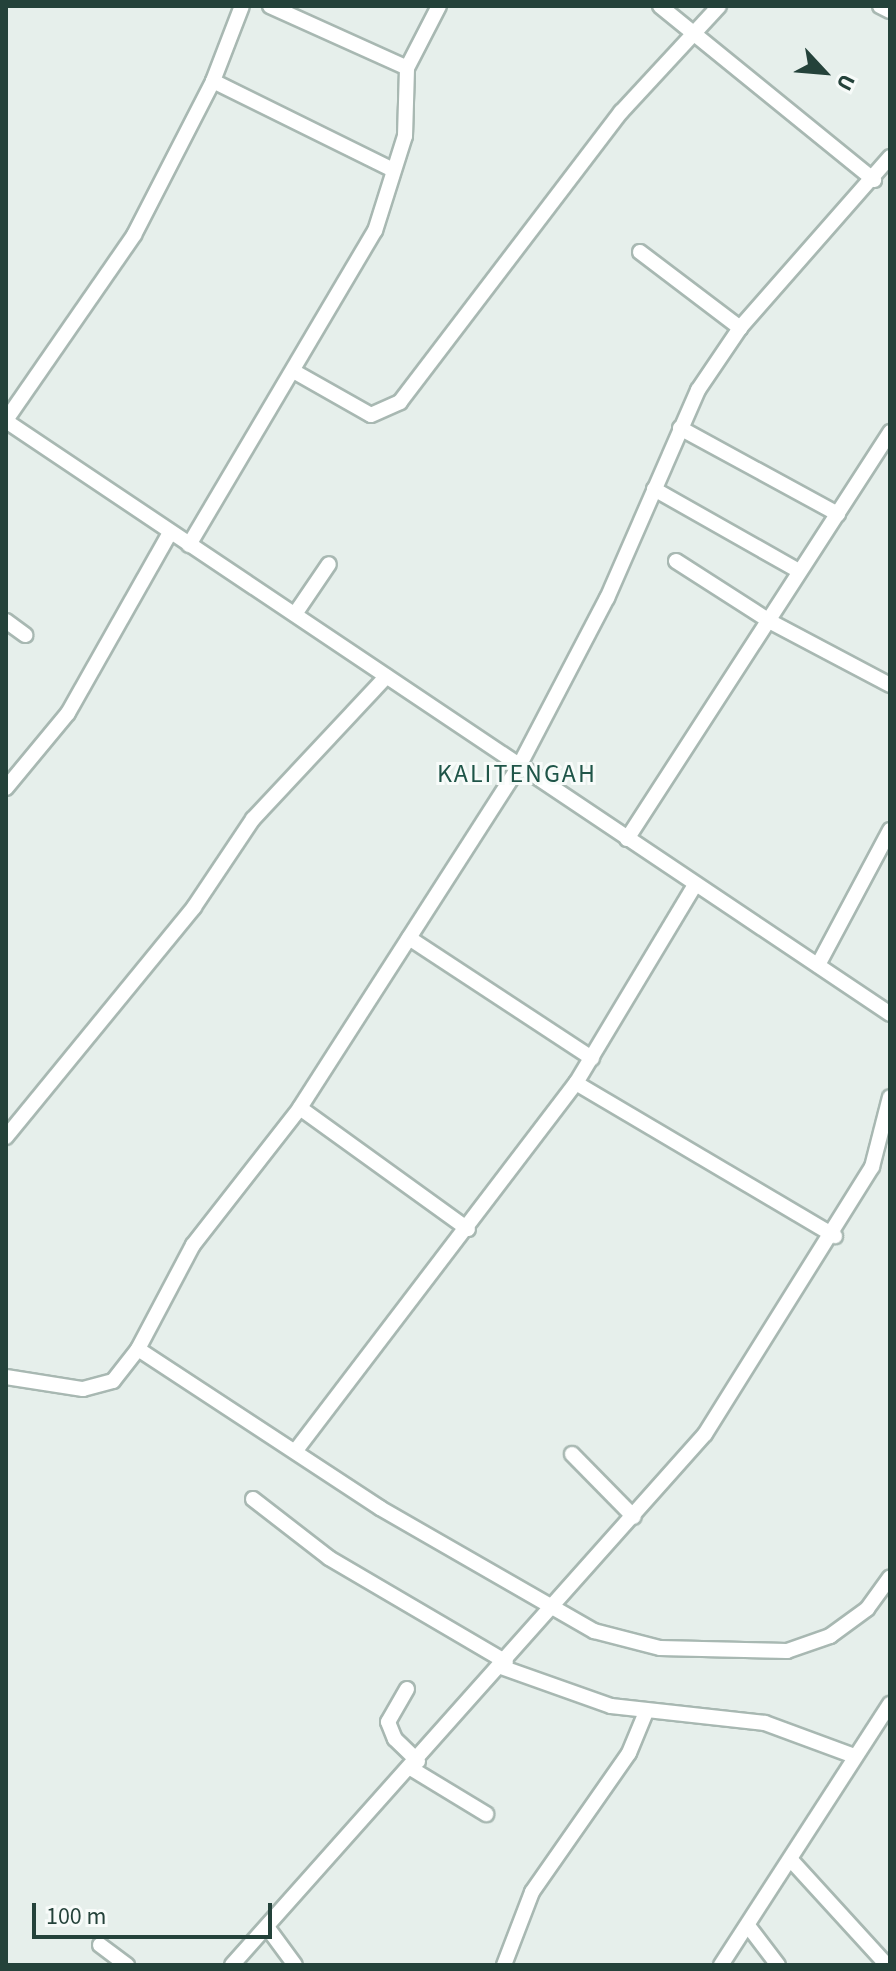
<!DOCTYPE html>
<style>
body{margin:0}
#map{position:relative;width:896px;height:1971px;overflow:hidden;background:#e6efeb;font-family:"Source Sans 3",sans-serif}
div>[style]{position:absolute}
.roads{filter:drop-shadow(2px 0 #a8b8b2) drop-shadow(-2px 0 #a8b8b2) drop-shadow(0 2px #a8b8b2) drop-shadow(0 -2px #a8b8b2)}
.street>*{height:14px;margin:-7px;padding:0 7px;transform-origin:7px;border-radius:7px;background:#fff}
span{translate:-50% -50%;white-space:nowrap;text-align:center;line-height:1.15;-webkit-text-stroke:6px #f7fbf9;paint-order:stroke}
.quarter-label{font-size:26px;color:#1f5548;letter-spacing:2px}
.frame{position:absolute;inset:0;border:8px solid #24423a;pointer-events:none}
.north{position:absolute;left:784px;top:32px;width:80px;height:80px;-webkit-text-stroke:6px #f7fbf9;paint-order:stroke;rotate:116deg;font-size:22px;font-weight:700;line-height:32px;text-align:center;color:#24423a}
.north::after{content:'';display:block;margin:auto;width:28px;height:36px;background:#24423a;clip-path:polygon(50% 0,100% 100%,50% 72%,0 100%)}
.scale{position:absolute;left:32px;top:1903px;width:240px;height:36px;box-sizing:border-box;border:4px solid #24423a;border-top:0;padding-left:10px;font-size:24px;line-height:28px;white-space:nowrap;color:#24423a;-webkit-text-stroke:6px #f7fbf9;paint-order:stroke}
</style>
<div id="map">
<div class="roads">
<div class="street">
<div style="left:270px;top:6px;width:150px;rotate:24.3deg"></div>
<div style="left:660px;top:6px;width:276px;rotate:39.1deg"></div>
<div style="left:880px;top:6px;width:11px;rotate:27deg"></div>
<div style="left:213px;top:81px;width:201px;rotate:26.3deg"></div>
<div style="left:890px;top:157px;width:227px;rotate:131.3deg"></div>
<div style="left:740px;top:328px;width:75px;rotate:124.1deg"></div>
<div style="left:698px;top:390px;width:227px;rotate:113.6deg"></div>
<div style="left:607px;top:598px;width:192px;rotate:117.6deg"></div>
<div style="left:518px;top:768px;width:404px;rotate:122.7deg"></div>
<div style="left:300px;top:1108px;width:174px;rotate:128deg"></div>
<div style="left:193px;top:1245px;width:118px;rotate:117.9deg"></div>
<div style="left:138px;top:1349px;width:290px;rotate:33.3deg"></div>
<div style="left:380px;top:1508px;width:247px;rotate:29.9deg"></div>
<div style="left:594px;top:1631px;width:68px;rotate:14.4deg"></div>
<div style="left:660px;top:1648px;width:127px;rotate:1.4deg"></div>
<div style="left:787px;top:1651px;width:46px;rotate:-19.2deg"></div>
<div style="left:830px;top:1636px;width:46px;rotate:-36.1deg"></div>
<div style="left:867px;top:1609px;width:39px;rotate:-54deg"></div>
<div style="left:640px;top:252px;width:126px;rotate:37.2deg"></div>
<div style="left:295px;top:372px;width:87px;rotate:29.5deg"></div>
<div style="left:371px;top:415px;width:32px;rotate:-24deg"></div>
<div style="left:400px;top:402px;width:365px;rotate:-52.7deg"></div>
<div style="left:621px;top:112px;width:144px;rotate:-47.2deg"></div>
<div style="left:6px;top:420px;width:225px;rotate:-55.3deg"></div>
<div style="left:134px;top:235px;width:173px;rotate:-62.8deg"></div>
<div style="left:213px;top:81px;width:80px;rotate:-68.9deg"></div>
<div style="left:6px;top:421px;width:1064px;rotate:33.85deg"></div>
<div style="left:680px;top:428px;width:180px;rotate:28.6deg"></div>
<div style="left:654px;top:489px;width:167px;rotate:29.5deg"></div>
<div style="left:189px;top:545px;width:365px;rotate:-59.4deg"></div>
<div style="left:375px;top:231px;width:100px;rotate:-72.5deg"></div>
<div style="left:405px;top:136px;width:68px;rotate:-88.3deg"></div>
<div style="left:407px;top:68px;width:70px;rotate:-62.7deg"></div>
<div style="left:676px;top:561px;width:113px;rotate:32.7deg"></div>
<div style="left:771px;top:622px;width:135px;rotate:27.9deg"></div>
<div style="left:295px;top:614px;width:60px;rotate:-55.8deg"></div>
<div style="left:6px;top:621px;width:24px;rotate:36deg"></div>
<div style="left:6px;top:788px;width:97px;rotate:-50.4deg"></div>
<div style="left:68px;top:713px;width:207px;rotate:-60.5deg"></div>
<div style="left:627px;top:839px;width:485px;rotate:-57.1deg"></div>
<div style="left:409px;top:938px;width:219px;rotate:33.3deg"></div>
<div style="left:818px;top:965px;width:153px;rotate:-61.9deg"></div>
<div style="left:576px;top:1083px;width:301px;rotate:30.6deg"></div>
<div style="left:300px;top:1108px;width:207px;rotate:35.8deg"></div>
<div style="left:6px;top:1137px;width:297px;rotate:-50.7deg"></div>
<div style="left:194px;top:907px;width:106px;rotate:-56.2deg"></div>
<div style="left:253px;top:819px;width:195px;rotate:-46.9deg"></div>
<div style="left:6px;top:1377px;width:78px;rotate:8.9deg"></div>
<div style="left:83px;top:1389px;width:31px;rotate:-15deg"></div>
<div style="left:113px;top:1381px;width:41px;rotate:-52deg"></div>
<div style="left:297px;top:1449px;width:460px;rotate:-52.7deg"></div>
<div style="left:576px;top:1083px;width:229px;rotate:-59deg"></div>
<div style="left:572px;top:1454px;width:88px;rotate:45.5deg"></div>
<div style="left:253px;top:1499px;width:96px;rotate:37.8deg"></div>
<div style="left:329px;top:1558px;width:205px;rotate:30.4deg"></div>
<div style="left:501px;top:1667px;width:117px;rotate:19.5deg"></div>
<div style="left:611px;top:1706px;width:155px;rotate:6.3deg"></div>
<div style="left:765px;top:1723px;width:95px;rotate:20.3deg"></div>
<div style="left:407px;top:1689px;width:38px;rotate:120deg"></div>
<div style="left:388px;top:1722px;width:18px;rotate:68deg"></div>
<div style="left:395px;top:1739px;width:32px;rotate:44deg"></div>
<div style="left:412px;top:1769px;width:87px;rotate:31.3deg"></div>
<div style="left:791px;top:1860px;width:142px;rotate:47.6deg"></div>
<div style="left:267px;top:1927px;width:47px;rotate:53.6deg"></div>
<div style="left:749px;top:1927px;width:48px;rotate:52.7deg"></div>
<div style="left:100px;top:1945px;width:34px;rotate:37deg"></div>
<div style="left:232px;top:1965px;width:711px;rotate:-48.31deg"></div>
<div style="left:705px;top:1434px;width:315px;rotate:-58deg"></div>
<div style="left:872px;top:1167px;width:72px;rotate:-75.6deg"></div>
<div style="left:504px;top:1965px;width:78px;rotate:-69deg"></div>
<div style="left:532px;top:1892px;width:169px;rotate:-55.1deg"></div>
<div style="left:629px;top:1753px;width:44px;rotate:-67.5deg"></div>
<div style="left:721px;top:1965px;width:311px;rotate:-57.1deg"></div>
</div>
</div>
<div class="quarter-label">
<span style="left:517px;top:774px">KALITENGAH</span>
</div>
<div class="frame"></div>
<div class="north">U</div>
<div class="scale">100 m</div>
</div>
